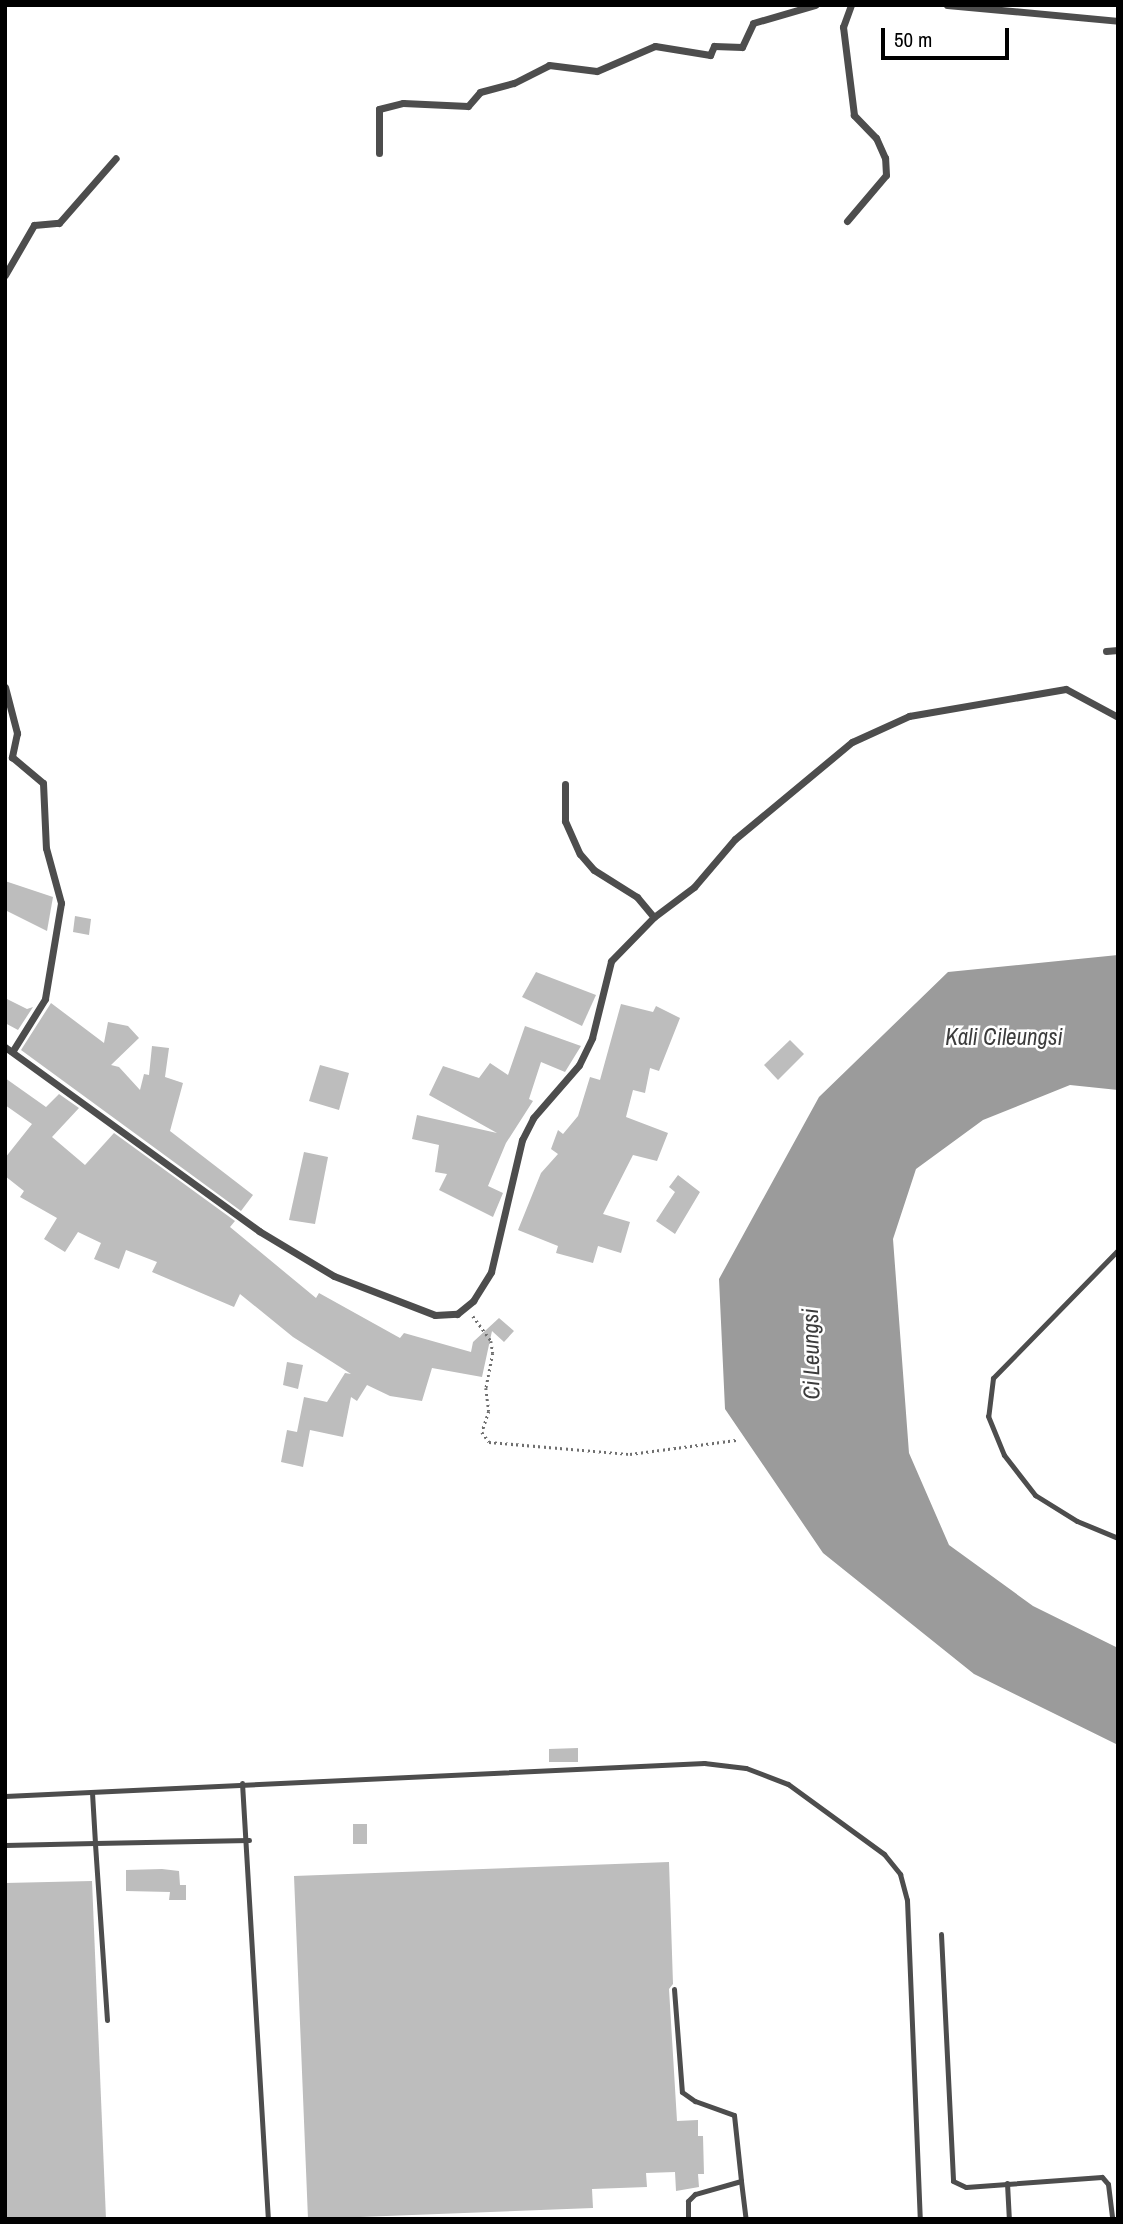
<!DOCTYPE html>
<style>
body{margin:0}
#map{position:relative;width:1123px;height:2224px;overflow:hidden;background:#fff;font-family:"Archivo Narrow",sans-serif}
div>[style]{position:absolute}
.water>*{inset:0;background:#9b9b9b}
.building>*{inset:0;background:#bdbdbd}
.path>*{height:2.5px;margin-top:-1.25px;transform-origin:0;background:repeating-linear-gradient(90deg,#6f6f6f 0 2px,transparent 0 5.5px)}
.lane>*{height:5px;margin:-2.5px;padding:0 2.5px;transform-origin:2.5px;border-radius:2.5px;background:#4d4d4d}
.street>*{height:7px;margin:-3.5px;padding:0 3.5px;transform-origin:3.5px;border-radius:3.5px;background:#4d4d4d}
span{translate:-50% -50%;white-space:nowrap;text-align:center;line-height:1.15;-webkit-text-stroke:5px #fff;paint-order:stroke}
.water-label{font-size:23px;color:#3c3c3c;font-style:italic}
.frame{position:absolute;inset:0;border:7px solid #000;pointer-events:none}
.scale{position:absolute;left:881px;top:28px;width:128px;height:32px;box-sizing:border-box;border:4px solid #000;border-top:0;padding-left:9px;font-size:21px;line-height:24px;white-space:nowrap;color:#000;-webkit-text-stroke:5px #fff;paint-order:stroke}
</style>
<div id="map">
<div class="water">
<div style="clip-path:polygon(1118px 955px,1118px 1090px,1070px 1085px,983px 1120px,916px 1169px,893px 1239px,909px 1453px,949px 1545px,1033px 1606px,1118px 1648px,1118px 1745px,974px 1674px,823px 1553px,725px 1409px,719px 1279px,819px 1097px,948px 972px)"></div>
</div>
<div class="building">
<div style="clip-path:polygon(5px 881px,53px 897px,47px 931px,5px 910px)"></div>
<div style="clip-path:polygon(75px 916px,91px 919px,89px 935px,73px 932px)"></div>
<div style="clip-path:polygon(536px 972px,596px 995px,582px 1026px,522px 997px)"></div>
<div style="clip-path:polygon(5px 998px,27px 1009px,33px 1007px,18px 1030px,5px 1023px)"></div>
<div style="clip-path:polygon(51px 1003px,104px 1043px,108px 1022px,128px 1026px,139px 1038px,111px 1065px,119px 1067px,140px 1090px,144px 1074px,149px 1075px,152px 1046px,169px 1048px,165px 1077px,183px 1083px,170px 1131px,253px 1195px,241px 1211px,21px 1050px)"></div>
<div style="clip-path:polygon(621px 1004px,653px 1012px,656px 1006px,680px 1018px,659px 1071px,650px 1068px,645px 1093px,633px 1090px,626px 1117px,668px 1133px,657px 1161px,633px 1155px,603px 1214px,630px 1222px,621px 1253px,598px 1246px,593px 1263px,556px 1253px,558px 1246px,518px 1230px,541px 1173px,558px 1154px,551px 1149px,558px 1130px,563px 1134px,578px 1116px,590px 1077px,600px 1080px)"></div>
<div style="clip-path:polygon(525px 1026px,581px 1046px,565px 1072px,541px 1062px,529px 1099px,533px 1101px,506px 1143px,488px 1186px,503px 1193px,493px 1217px,439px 1190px,447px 1174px,435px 1172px,439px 1145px,412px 1139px,417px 1115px,497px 1133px,429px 1095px,443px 1066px,479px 1078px,490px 1063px,508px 1075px)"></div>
<div style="clip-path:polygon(790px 1040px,804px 1054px,778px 1080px,764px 1065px)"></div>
<div style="clip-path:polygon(320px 1065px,349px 1073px,339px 1110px,309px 1101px)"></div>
<div style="clip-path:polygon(5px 1078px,46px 1107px,59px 1094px,79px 1108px,52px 1137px,85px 1165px,114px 1133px,235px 1221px,230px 1227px,316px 1298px,319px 1293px,400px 1338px,404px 1333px,471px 1352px,473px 1342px,499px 1318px,514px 1331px,504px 1342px,492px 1331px,482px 1377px,432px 1368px,422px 1401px,390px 1396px,367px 1385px,357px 1401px,351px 1397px,343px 1437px,310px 1430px,303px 1467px,281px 1462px,287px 1430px,297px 1432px,304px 1397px,327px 1402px,345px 1373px,351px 1374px,293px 1337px,240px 1294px,234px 1307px,152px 1272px,157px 1262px,126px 1250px,119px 1269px,94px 1259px,101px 1243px,78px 1232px,65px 1252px,44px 1239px,57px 1218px,20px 1197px,24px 1191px,5px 1176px,5px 1158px,32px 1124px,5px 1105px)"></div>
<div style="clip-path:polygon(304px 1152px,328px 1157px,315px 1224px,289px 1220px)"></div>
<div style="clip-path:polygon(678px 1175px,700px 1192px,675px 1234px,656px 1221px,675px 1192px,669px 1187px)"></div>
<div style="clip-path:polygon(287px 1362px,303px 1365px,298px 1389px,283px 1385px)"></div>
<div style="clip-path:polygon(578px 1748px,578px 1762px,549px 1762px,549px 1749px)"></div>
<div style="clip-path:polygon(353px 1824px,367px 1824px,367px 1844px,353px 1844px)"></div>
<div style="clip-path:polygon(669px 1862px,673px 1984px,669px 1989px,677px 2121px,698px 2120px,698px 2136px,703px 2136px,704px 2174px,698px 2174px,699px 2187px,676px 2191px,675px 2172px,646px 2173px,647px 2187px,592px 2189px,593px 2208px,308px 2219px,294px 1876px)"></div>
<div style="clip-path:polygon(162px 1869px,179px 1871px,180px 1885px,186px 1885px,186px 1900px,169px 1900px,170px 1892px,126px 1891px,126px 1870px)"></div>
<div style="clip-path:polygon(92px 1881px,106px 2219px,5px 2219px,5px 1883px)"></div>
</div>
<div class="path">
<div style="left:473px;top:1316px;width:31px;rotate:54deg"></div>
<div style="left:491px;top:1341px;width:12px;rotate:81deg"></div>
<div style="left:493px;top:1353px;width:36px;rotate:101deg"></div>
<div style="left:486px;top:1388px;width:23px;rotate:83deg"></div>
<div style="left:489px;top:1411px;width:22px;rotate:108deg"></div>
<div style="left:482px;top:1432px;width:12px;rotate:55deg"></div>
<div style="left:489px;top:1442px;width:142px;rotate:4.9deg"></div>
<div style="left:630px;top:1454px;width:107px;rotate:-7.5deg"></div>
</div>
<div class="lane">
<div style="left:1118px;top:1250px;width:179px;rotate:134.3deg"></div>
<div style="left:993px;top:1378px;width:38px;rotate:97deg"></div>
<div style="left:988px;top:1416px;width:42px;rotate:67.7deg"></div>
<div style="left:1004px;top:1455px;width:51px;rotate:52.2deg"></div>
<div style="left:1035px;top:1495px;width:49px;rotate:31.8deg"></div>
<div style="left:1077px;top:1521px;width:44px;rotate:22.5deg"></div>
<div style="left:242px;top:1783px;width:437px;rotate:86.6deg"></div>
<div style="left:5px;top:1796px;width:700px;rotate:-2.7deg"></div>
<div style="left:704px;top:1763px;width:42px;rotate:6.8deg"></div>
<div style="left:746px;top:1768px;width:45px;rotate:20.9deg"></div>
<div style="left:788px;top:1784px;width:119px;rotate:36.1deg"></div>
<div style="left:884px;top:1854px;width:26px;rotate:51deg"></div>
<div style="left:900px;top:1874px;width:27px;rotate:75deg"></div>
<div style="left:907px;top:1900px;width:319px;rotate:87.7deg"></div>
<div style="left:5px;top:1845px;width:90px;rotate:-1.3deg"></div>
<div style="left:95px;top:1843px;width:50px;rotate:-93.4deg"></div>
<div style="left:941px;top:1934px;width:247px;rotate:87.2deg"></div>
<div style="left:953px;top:2181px;width:14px;rotate:25deg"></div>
<div style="left:966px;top:2187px;width:136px;rotate:-4.2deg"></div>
<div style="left:1102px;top:2177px;width:9px;rotate:49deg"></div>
<div style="left:1108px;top:2184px;width:35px;rotate:83deg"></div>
<div style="left:674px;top:1989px;width:103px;rotate:85.6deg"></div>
<div style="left:682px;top:2092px;width:16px;rotate:35deg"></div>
<div style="left:695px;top:2101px;width:41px;rotate:19.7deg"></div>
<div style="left:734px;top:2115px;width:66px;rotate:83.9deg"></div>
<div style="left:741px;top:2181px;width:48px;rotate:164.2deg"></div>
<div style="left:695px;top:2194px;width:10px;rotate:135deg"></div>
<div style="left:688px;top:2201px;width:18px;rotate:90deg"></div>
<div style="left:107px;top:2020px;width:177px;rotate:-93.9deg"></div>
<div style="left:95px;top:1843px;width:154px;rotate:-1.1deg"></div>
<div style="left:741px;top:2181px;width:38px;rotate:83deg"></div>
<div style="left:1007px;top:2183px;width:36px;rotate:87deg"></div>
</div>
<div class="street">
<div style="left:947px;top:5px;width:172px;rotate:5.3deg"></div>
<div style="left:379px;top:153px;width:44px;rotate:-90deg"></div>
<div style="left:379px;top:109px;width:25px;rotate:-14deg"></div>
<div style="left:403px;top:103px;width:65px;rotate:2.6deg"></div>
<div style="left:468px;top:106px;width:18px;rotate:-49deg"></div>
<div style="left:480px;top:92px;width:35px;rotate:-15deg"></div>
<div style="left:514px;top:83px;width:39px;rotate:-27deg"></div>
<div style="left:549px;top:65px;width:48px;rotate:7.1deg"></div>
<div style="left:597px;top:71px;width:63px;rotate:-23.3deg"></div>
<div style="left:655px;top:46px;width:56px;rotate:9.3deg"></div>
<div style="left:710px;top:55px;width:10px;rotate:-66deg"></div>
<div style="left:714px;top:46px;width:28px;rotate:2deg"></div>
<div style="left:742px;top:47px;width:26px;rotate:-65deg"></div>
<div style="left:753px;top:23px;width:65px;rotate:-16.2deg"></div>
<div style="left:847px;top:221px;width:60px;rotate:-49.7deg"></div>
<div style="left:886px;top:175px;width:17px;rotate:-93deg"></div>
<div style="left:885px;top:158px;width:22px;rotate:-114deg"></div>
<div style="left:876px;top:138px;width:32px;rotate:-134deg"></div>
<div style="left:854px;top:115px;width:89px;rotate:-97.1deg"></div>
<div style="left:843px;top:27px;width:23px;rotate:-70deg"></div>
<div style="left:5px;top:275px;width:58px;rotate:-59.9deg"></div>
<div style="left:34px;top:225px;width:25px;rotate:-5deg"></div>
<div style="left:59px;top:223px;width:86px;rotate:-48.8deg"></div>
<div style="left:1106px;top:651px;width:12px;rotate:-5deg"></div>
<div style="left:5px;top:687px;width:48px;rotate:75.4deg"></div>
<div style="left:17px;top:733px;width:25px;rotate:102deg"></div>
<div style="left:12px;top:757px;width:40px;rotate:40deg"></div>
<div style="left:43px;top:783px;width:65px;rotate:87.4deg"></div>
<div style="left:46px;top:848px;width:57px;rotate:74.7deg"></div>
<div style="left:61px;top:903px;width:97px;rotate:99.5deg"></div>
<div style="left:45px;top:999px;width:62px;rotate:121.9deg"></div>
<div style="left:565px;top:784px;width:37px;rotate:90deg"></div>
<div style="left:565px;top:821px;width:36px;rotate:66deg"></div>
<div style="left:580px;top:854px;width:21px;rotate:49deg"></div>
<div style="left:594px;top:870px;width:51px;rotate:32.1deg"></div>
<div style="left:637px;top:897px;width:26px;rotate:50deg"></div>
<div style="left:5px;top:1047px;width:314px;rotate:35.9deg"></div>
<div style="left:259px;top:1231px;width:87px;rotate:31deg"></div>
<div style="left:334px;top:1276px;width:108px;rotate:21.1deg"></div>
<div style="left:435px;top:1315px;width:22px;rotate:-3deg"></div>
<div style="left:457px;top:1314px;width:21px;rotate:-39deg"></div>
<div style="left:473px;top:1301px;width:34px;rotate:-58deg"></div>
<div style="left:491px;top:1272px;width:136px;rotate:-76.8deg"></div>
<div style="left:522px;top:1140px;width:25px;rotate:-63deg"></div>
<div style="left:533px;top:1118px;width:70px;rotate:-49deg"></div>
<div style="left:579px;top:1065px;width:30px;rotate:-64deg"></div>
<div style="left:592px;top:1038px;width:79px;rotate:-76.1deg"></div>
<div style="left:611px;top:961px;width:62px;rotate:-45.7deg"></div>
<div style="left:654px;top:917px;width:50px;rotate:-36.9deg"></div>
<div style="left:694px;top:887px;width:63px;rotate:-49.5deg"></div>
<div style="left:735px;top:839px;width:152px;rotate:-39.7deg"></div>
<div style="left:852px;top:742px;width:63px;rotate:-24.5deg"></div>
<div style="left:909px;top:716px;width:159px;rotate:-9.8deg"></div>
<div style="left:1066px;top:689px;width:59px;rotate:28.3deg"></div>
</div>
<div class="water-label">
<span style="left:1004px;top:1037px">Kali Cileungsi</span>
<span style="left:811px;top:1354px;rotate:-91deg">Ci Leungsi</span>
</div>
<div class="frame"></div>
<div class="scale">50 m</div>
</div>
